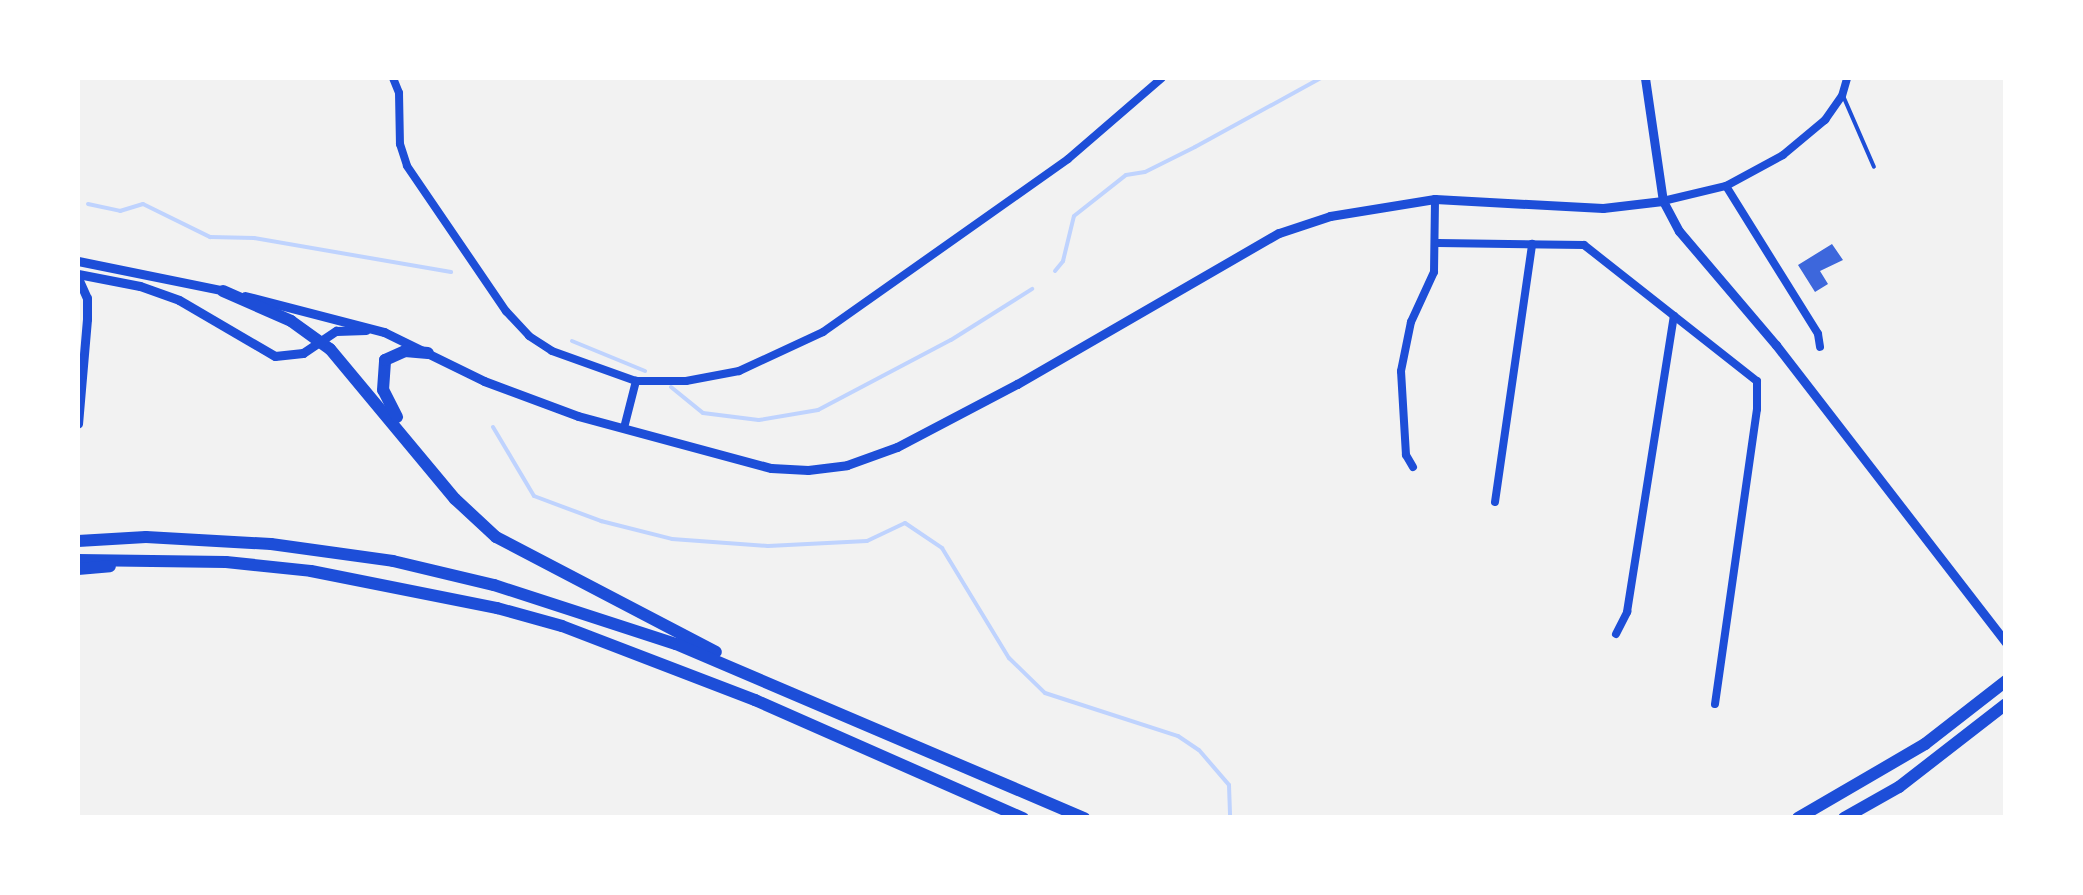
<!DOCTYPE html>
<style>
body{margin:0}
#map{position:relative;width:2083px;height:895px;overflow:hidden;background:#f2f2f2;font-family:Manrope,sans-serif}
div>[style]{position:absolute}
.stream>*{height:4px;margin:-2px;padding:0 2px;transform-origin:2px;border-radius:2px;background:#bfd3fe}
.building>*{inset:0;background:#3d67dc}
.service>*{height:4px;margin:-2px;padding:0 2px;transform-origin:2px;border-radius:2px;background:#1d4ed8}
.minor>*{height:8px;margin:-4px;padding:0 4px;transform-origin:4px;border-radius:4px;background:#1d4ed8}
.tertiary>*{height:9px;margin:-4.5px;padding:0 4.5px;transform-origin:4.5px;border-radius:4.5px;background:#1d4ed8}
.trunk>*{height:12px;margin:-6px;padding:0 6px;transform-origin:6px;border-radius:6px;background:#1d4ed8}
span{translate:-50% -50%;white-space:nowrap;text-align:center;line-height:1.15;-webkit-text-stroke:8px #fff;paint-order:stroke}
.frame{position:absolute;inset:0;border:80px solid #fff;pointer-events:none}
</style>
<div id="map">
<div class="stream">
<div style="left:88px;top:204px;width:33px;rotate:12deg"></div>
<div style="left:120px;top:211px;width:24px;rotate:-17deg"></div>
<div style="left:143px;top:204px;width:75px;rotate:26.2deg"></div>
<div style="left:210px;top:237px;width:44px;rotate:1.3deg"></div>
<div style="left:254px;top:238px;width:200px;rotate:9.8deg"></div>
<div style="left:1055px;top:271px;width:13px;rotate:-51deg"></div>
<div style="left:1063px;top:261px;width:46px;rotate:-76.3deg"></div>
<div style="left:1074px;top:216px;width:66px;rotate:-38.3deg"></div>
<div style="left:1126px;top:175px;width:19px;rotate:-9deg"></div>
<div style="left:1145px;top:172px;width:56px;rotate:-26.6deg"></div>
<div style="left:1195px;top:147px;width:144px;rotate:-28.7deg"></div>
<div style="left:572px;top:341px;width:79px;rotate:22.3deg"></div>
<div style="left:671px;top:387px;width:41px;rotate:39.1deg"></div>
<div style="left:703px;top:413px;width:56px;rotate:7.1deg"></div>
<div style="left:759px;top:420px;width:60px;rotate:-9.6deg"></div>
<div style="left:818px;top:410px;width:150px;rotate:-27.8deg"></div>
<div style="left:951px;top:340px;width:96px;rotate:-32.2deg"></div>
<div style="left:493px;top:427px;width:80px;rotate:59.3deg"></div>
<div style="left:534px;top:496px;width:72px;rotate:20.5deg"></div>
<div style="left:601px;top:521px;width:73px;rotate:14.2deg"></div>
<div style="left:672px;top:539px;width:96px;rotate:4.2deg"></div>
<div style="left:768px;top:546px;width:99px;rotate:-2.9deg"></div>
<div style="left:867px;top:541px;width:42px;rotate:-25.3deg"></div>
<div style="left:905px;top:523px;width:45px;rotate:34deg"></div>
<div style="left:942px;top:548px;width:129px;rotate:58.7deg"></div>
<div style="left:1009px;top:658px;width:50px;rotate:44.2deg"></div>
<div style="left:1045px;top:693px;width:140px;rotate:17.9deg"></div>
<div style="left:1178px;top:736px;width:25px;rotate:34deg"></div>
<div style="left:1199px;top:750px;width:46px;rotate:49.4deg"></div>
<div style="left:1229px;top:785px;width:33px;rotate:88deg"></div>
</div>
<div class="building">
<div style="clip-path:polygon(1832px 244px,1843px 260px,1820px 271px,1828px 284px,1815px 292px,1798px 265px)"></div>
</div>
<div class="service">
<div style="left:1844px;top:98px;width:75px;rotate:66.5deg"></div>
</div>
<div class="minor">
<div style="left:393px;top:78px;width:16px;rotate:68deg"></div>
<div style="left:399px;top:93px;width:51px;rotate:88.9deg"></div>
<div style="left:400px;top:144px;width:23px;rotate:72deg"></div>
<div style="left:407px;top:166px;width:176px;rotate:55.7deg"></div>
<div style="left:506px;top:311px;width:34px;rotate:47deg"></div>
<div style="left:529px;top:336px;width:27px;rotate:33deg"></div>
<div style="left:552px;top:351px;width:89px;rotate:19.7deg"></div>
<div style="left:1726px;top:186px;width:174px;rotate:58.1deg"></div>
<div style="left:1818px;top:334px;width:13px;rotate:81deg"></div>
<div style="left:1663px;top:201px;width:65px;rotate:-13.4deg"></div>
<div style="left:1726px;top:186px;width:65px;rotate:-28.5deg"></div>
<div style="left:1783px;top:155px;width:55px;rotate:-39.8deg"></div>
<div style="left:1825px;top:120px;width:29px;rotate:-55deg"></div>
<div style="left:1842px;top:96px;width:19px;rotate:-74deg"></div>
<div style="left:1438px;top:243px;width:146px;rotate:0.8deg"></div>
<div style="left:1584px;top:245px;width:220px;rotate:38.2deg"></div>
<div style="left:1757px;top:381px;width:28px;rotate:90deg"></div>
<div style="left:1757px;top:409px;width:298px;rotate:98.1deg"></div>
<div style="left:624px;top:428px;width:49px;rotate:-75.7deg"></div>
<div style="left:636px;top:381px;width:50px"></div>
<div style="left:686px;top:381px;width:54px;rotate:-10.7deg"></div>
<div style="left:739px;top:371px;width:93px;rotate:-24.9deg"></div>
<div style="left:823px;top:332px;width:300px;rotate:-35.2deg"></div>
<div style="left:1068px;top:159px;width:124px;rotate:-40.8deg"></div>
<div style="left:1413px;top:467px;width:14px;rotate:-120deg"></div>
<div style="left:1406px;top:455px;width:84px;rotate:-93.4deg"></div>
<div style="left:1401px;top:371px;width:50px;rotate:-78.5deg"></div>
<div style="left:1411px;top:322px;width:55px;rotate:-65.3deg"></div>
<div style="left:1434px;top:272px;width:73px;rotate:-89.2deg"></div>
<div style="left:1495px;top:502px;width:261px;rotate:-81.8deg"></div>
<div style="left:1616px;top:634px;width:25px;rotate:-63deg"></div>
<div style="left:1627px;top:612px;width:300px;rotate:-81deg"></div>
</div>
<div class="tertiary">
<div style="left:1645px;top:78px;width:124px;rotate:81.7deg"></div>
<div style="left:1663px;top:201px;width:34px;rotate:62deg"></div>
<div style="left:1679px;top:231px;width:150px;rotate:49.6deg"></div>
<div style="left:1776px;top:345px;width:376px;rotate:52.3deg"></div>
<div style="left:78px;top:261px;width:150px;rotate:11.5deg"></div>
<div style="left:78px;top:274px;width:63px;rotate:11deg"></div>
<div style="left:140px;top:286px;width:41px;rotate:19.7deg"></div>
<div style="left:179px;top:300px;width:111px;rotate:30.3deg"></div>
<div style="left:275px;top:356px;width:28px;rotate:-6deg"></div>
<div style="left:303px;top:353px;width:40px;rotate:-34deg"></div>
<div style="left:336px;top:331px;width:30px;rotate:-2deg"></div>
<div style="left:78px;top:278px;width:22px;rotate:66deg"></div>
<div style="left:87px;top:298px;width:21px;rotate:90deg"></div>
<div style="left:87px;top:319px;width:105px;rotate:94.9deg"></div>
<div style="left:245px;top:296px;width:144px;rotate:14.5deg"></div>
<div style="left:384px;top:332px;width:111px;rotate:26.1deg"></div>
<div style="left:484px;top:381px;width:100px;rotate:20.4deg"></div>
<div style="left:578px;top:416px;width:200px;rotate:15.1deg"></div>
<div style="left:771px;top:468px;width:37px;rotate:3deg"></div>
<div style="left:808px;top:470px;width:39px;rotate:-7deg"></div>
<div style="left:847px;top:465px;width:53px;rotate:-19.8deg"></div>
<div style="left:897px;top:447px;width:136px;rotate:-27.7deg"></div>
<div style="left:1017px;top:384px;width:302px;rotate:-30deg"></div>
<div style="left:1279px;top:233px;width:54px;rotate:-18.4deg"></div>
<div style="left:1330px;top:216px;width:106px;rotate:-9.2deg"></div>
<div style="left:1435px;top:199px;width:168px;rotate:3.1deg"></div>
<div style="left:1603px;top:208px;width:60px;rotate:-6.7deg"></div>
</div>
<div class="trunk">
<div style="left:223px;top:291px;width:74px;rotate:23.8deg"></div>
<div style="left:291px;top:321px;width:48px;rotate:35.7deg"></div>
<div style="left:330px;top:349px;width:195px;rotate:50.2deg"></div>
<div style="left:455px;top:499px;width:56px;rotate:42.8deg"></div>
<div style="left:496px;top:537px;width:248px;rotate:27.6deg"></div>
<div style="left:397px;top:417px;width:30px;rotate:-117deg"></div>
<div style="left:383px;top:390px;width:30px;rotate:-86deg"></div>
<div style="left:385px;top:360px;width:22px;rotate:-24deg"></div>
<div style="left:405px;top:351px;width:23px;rotate:5deg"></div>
<div style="left:78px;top:541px;width:68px;rotate:-3.4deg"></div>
<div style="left:146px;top:537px;width:125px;rotate:3.2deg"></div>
<div style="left:271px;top:544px;width:123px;rotate:7.9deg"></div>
<div style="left:393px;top:561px;width:104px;rotate:13.4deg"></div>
<div style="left:494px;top:585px;width:191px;rotate:18deg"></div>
<div style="left:676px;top:644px;width:444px;rotate:23.1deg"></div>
<div style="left:78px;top:560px;width:148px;rotate:0.8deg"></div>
<div style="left:226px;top:562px;width:85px;rotate:6deg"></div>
<div style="left:311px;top:571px;width:190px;rotate:11.3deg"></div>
<div style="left:497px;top:608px;width:67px;rotate:15.5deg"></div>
<div style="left:562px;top:626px;width:207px;rotate:21deg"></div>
<div style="left:755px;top:700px;width:293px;rotate:23.8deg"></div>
<div style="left:78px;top:569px;width:32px;rotate:-5deg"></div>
<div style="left:1798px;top:818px;width:147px;rotate:-30.2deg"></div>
<div style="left:1925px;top:744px;width:103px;rotate:-37.9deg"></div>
<div style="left:1844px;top:818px;width:63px;rotate:-29.4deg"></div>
<div style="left:1899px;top:787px;width:135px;rotate:-37.8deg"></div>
</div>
<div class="frame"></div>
</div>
